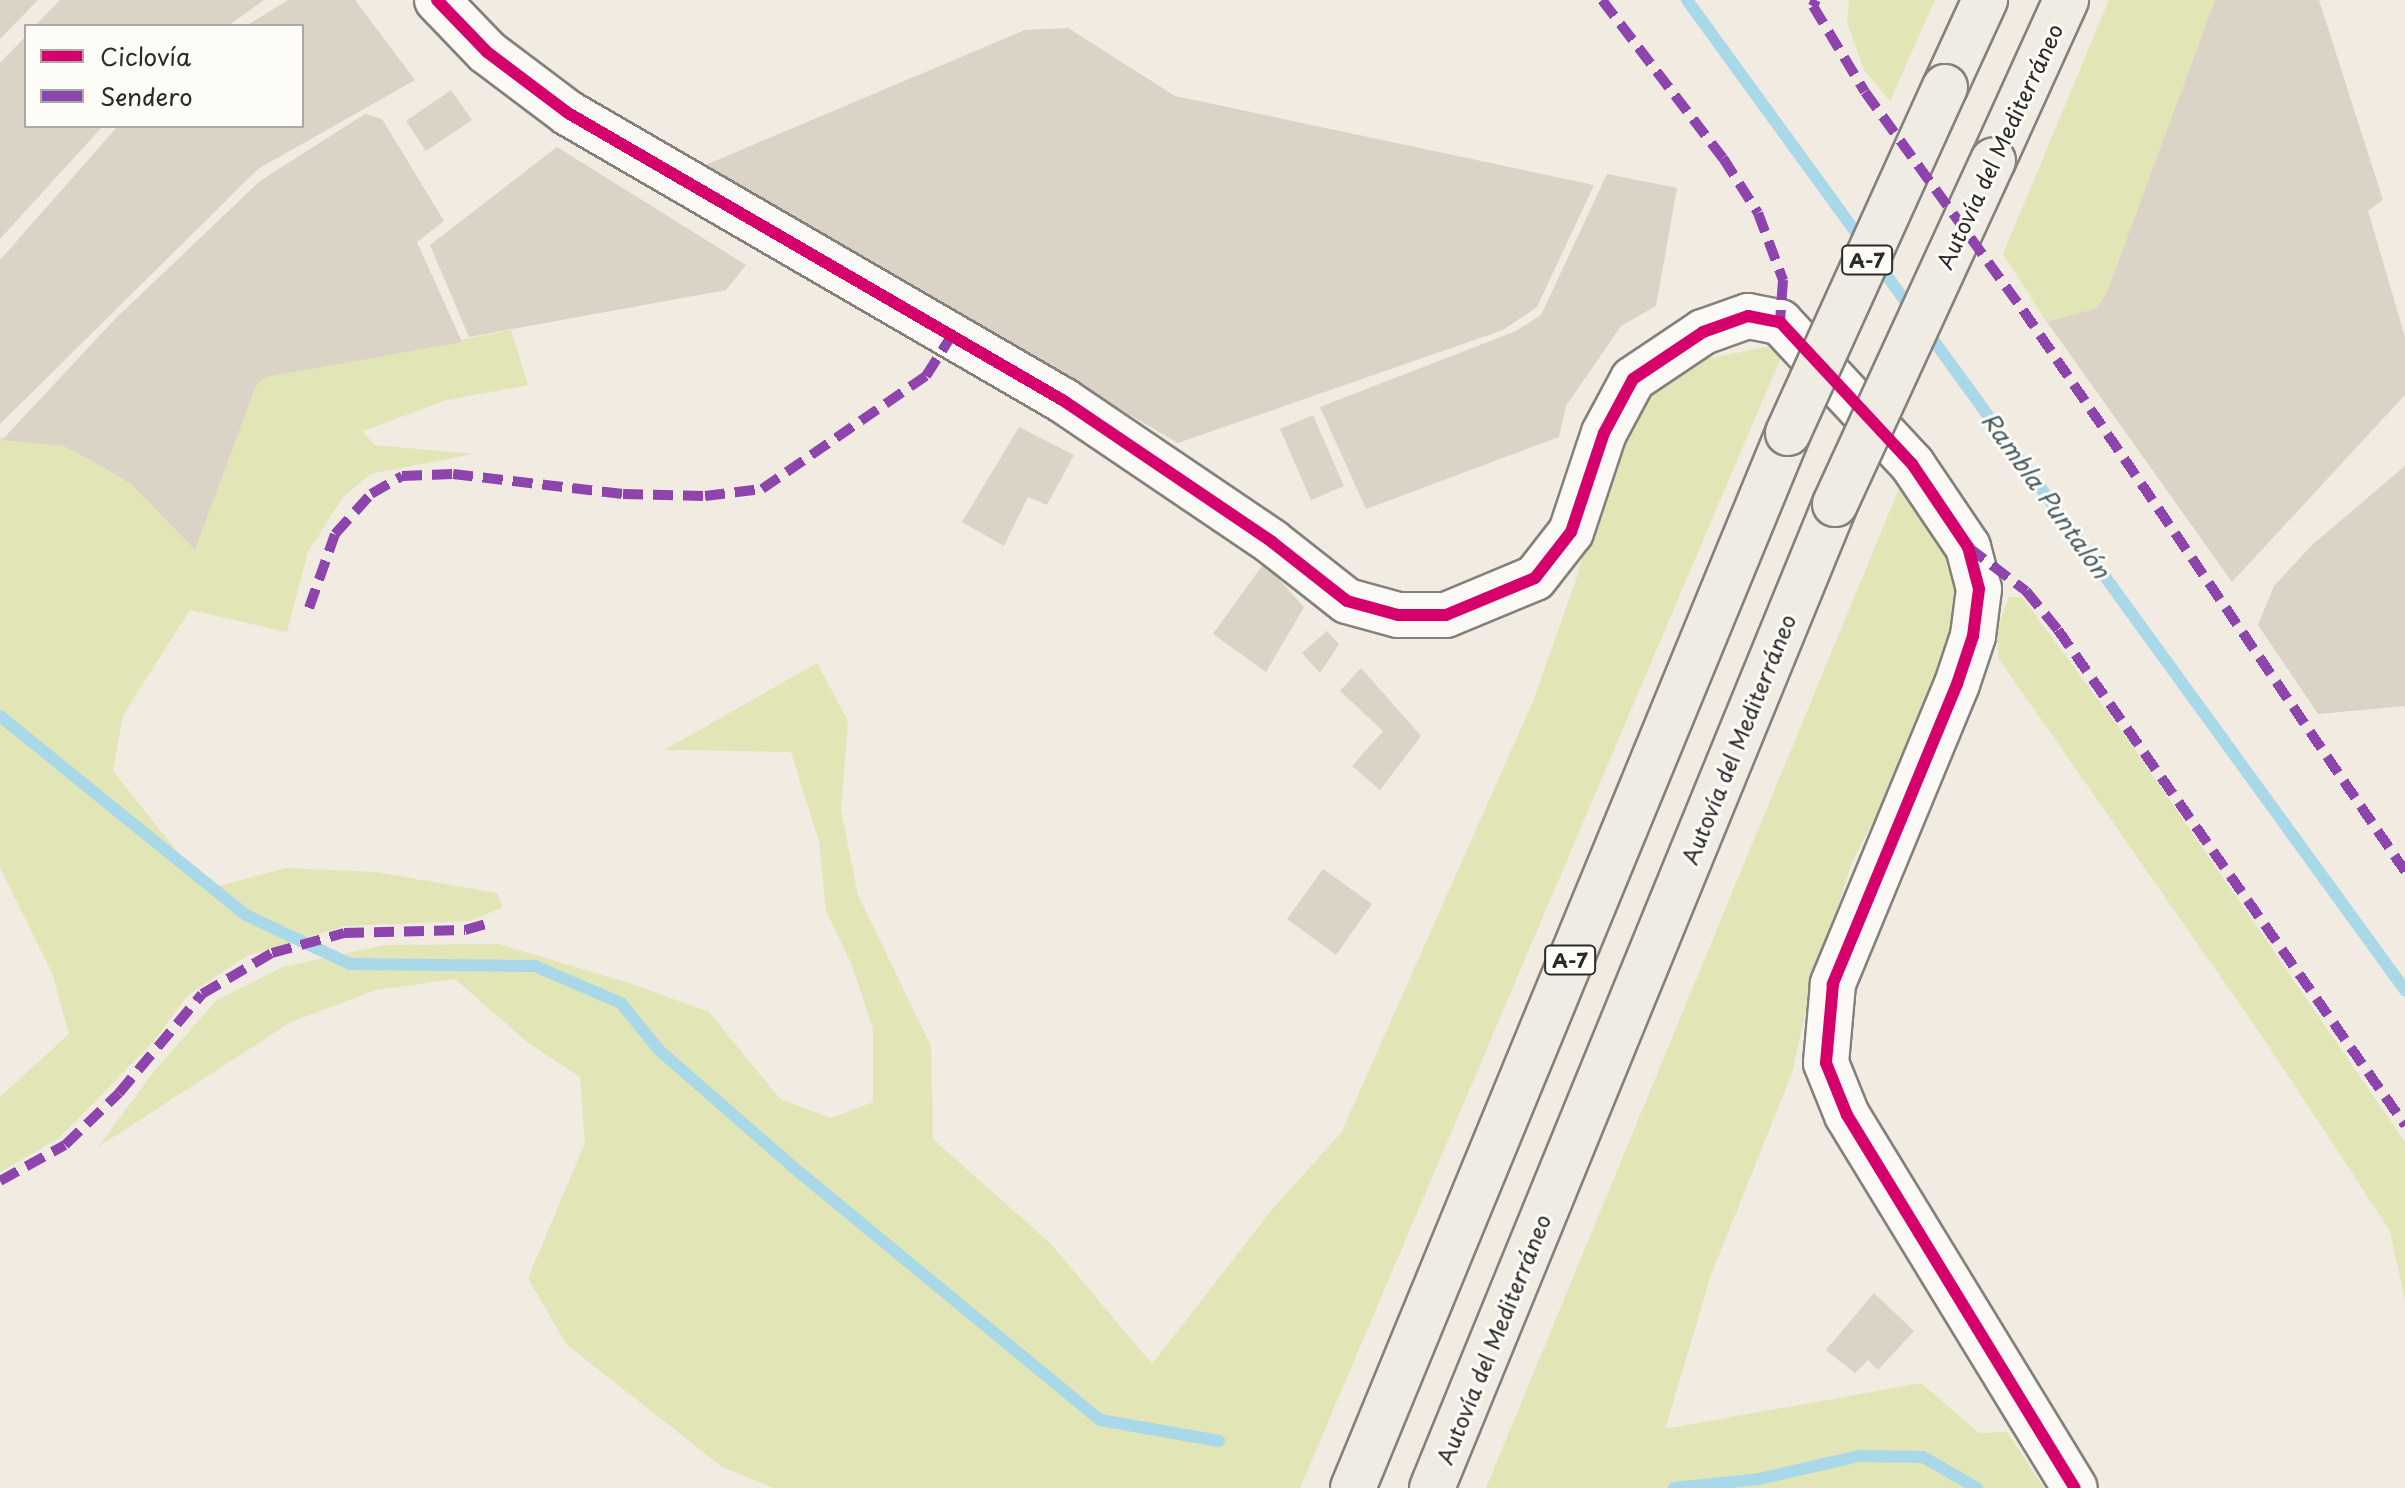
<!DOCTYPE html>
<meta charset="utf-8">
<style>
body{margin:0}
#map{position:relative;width:2405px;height:1488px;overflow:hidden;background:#f1ebe1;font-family:"Playpen Sans",sans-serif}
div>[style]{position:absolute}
.green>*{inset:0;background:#e2e6b7}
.stream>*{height:12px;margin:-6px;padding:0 6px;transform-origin:6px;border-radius:6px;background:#a9d8e9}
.building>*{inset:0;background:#dbd3c5}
.roads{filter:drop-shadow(2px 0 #84817d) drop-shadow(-2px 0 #84817d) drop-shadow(0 2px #84817d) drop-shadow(0 -2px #84817d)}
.street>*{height:44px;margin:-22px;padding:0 22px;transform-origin:22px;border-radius:22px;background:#faf9f5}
.highway>*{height:44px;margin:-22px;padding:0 22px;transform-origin:22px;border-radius:22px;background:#f0ece4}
.bridges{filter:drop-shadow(2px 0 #84817d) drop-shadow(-2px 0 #84817d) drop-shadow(0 2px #84817d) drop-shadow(0 -2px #84817d)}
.highway-bridge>*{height:44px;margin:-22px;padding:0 22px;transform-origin:22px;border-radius:22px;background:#f0ece4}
.quiet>*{height:10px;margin-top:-5px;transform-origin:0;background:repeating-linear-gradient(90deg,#8e44ad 0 20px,transparent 0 30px)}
.cycleway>*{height:12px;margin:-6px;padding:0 6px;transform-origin:6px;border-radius:6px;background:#d6006c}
span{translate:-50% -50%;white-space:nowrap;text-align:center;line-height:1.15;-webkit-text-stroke:6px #fdfcf7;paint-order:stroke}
.shield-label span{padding:2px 6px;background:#fdfcf7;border:2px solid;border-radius:6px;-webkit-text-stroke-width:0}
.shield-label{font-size:20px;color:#2b2b2b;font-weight:700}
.street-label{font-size:22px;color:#2b2b2b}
.water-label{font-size:24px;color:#485d65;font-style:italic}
.legend{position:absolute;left:24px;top:24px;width:280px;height:104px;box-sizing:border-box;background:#fdfcf7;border:2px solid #a9a8a5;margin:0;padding:10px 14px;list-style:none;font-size:24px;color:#2b2b2b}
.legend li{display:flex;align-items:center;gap:16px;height:40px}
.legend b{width:40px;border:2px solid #a9a8a5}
</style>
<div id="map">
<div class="green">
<div style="clip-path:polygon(1849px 0,1935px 0,1890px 101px,1864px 70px,1847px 22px)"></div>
<div style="clip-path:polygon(2109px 0,2215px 0,2107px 292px,2097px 308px,2047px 322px,2003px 254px)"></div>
<div style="clip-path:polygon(511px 330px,528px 385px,447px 400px,363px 431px,374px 445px,474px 454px,370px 474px,343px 497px,308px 552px,287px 632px,190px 610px,123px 715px,113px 771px,207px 889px,286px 868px,376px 872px,497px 893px,503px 907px,470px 921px,345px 926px,247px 956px,188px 995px,153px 1042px,58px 1139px,0 1172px,0 1097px,69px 1034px,52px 973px,0 868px,0 437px,63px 446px,92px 461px,131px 484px,195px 550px,256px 386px,266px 377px)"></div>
<div style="clip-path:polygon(1787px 343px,1300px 1488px,774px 1488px,722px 1467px,566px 1344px,528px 1278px,585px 1143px,580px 1077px,527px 1042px,455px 979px,376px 990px,291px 1022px,98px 1147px,155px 1070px,217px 1000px,283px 967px,384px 945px,499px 944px,632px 984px,709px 1012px,780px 1099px,831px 1118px,873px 1102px,873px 1029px,852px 965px,826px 911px,819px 842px,791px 752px,664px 750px,817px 663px,848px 721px,841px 810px,858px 895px,931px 1046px,933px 1139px,1051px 1244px,1152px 1364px,1274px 1207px,1341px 1133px,1533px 701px,1576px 580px,1608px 462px,1643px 401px,1676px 371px,1700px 360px)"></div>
<div style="clip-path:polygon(1903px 479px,1957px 574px,1961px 614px,1908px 754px,1852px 862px,1808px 1002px,1792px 1073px,1711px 1275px,1665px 1429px,1921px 1383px,1979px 1433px,2007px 1432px,2044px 1488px,1486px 1488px)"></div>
<div style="clip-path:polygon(2009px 597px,2022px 597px,2131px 744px,2405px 1142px,2405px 1300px,2390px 1231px,2266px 1042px,1999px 659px,1996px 630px)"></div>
</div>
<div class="stream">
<div style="left:1687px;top:0;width:301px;rotate:54deg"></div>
<div style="left:1877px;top:262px;width:62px;rotate:54.2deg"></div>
<div style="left:1926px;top:330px;width:816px;rotate:54.03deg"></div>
<div style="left:0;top:716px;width:316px;rotate:39deg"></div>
<div style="left:246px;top:915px;width:115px;rotate:25.2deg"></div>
<div style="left:350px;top:964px;width:185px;rotate:0.6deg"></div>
<div style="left:535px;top:966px;width:94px;rotate:23.3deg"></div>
<div style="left:621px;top:1003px;width:60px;rotate:51deg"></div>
<div style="left:659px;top:1050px;width:178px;rotate:41.1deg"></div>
<div style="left:793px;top:1167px;width:398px;rotate:39.5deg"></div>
<div style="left:1100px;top:1420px;width:121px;rotate:10deg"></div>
<div style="left:1674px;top:1488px;width:85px;rotate:-6deg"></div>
<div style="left:1759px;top:1479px;width:103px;rotate:-13deg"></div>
<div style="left:1859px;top:1456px;width:64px;rotate:0.9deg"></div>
<div style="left:1923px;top:1457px;width:62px;rotate:29.9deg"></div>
</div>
<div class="building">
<div style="clip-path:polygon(0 0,38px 0,0 39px)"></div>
<div style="clip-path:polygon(60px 0,264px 0,228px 26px,35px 26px)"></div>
<div style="clip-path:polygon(288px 0,355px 0,415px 80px,258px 169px,0 424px,0 260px,118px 126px,302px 126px,302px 26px,246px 26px)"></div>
<div style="clip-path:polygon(2215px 0,2319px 0,2383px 200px,2368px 211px,2405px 337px,2405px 395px,2232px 582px,2047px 322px,2097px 308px,2107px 292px)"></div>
<div style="clip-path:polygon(1068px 28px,1175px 96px,1594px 185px,1537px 307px,1503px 330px,1178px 443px,703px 166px,1025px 30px)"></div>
<div style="clip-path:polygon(26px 36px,26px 126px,103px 126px,0 239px,0 63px)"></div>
<div style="clip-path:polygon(451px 90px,472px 120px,426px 151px,406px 121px)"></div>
<div style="clip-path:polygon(365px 114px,382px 119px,444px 221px,417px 242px,462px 342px,266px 377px,256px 386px,195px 550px,131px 484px,92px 461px,63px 446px,2px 440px,115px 319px,260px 181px)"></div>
<div style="clip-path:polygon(557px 147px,746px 265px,726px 290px,469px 337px,430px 245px)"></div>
<div style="clip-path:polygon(1607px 174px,1677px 188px,1656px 306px,1621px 326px,1566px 406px,1559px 437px,1366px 509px,1320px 407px,1516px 331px,1541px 315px)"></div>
<div style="clip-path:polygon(1313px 415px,1344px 486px,1311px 500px,1280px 429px)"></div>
<div style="clip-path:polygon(1019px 427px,1074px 455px,1047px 505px,1028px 497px,1004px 546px,962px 522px)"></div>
<div style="clip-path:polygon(2405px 466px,2405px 706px,2318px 714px,2258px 625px,2274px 586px,2312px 545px)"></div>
<div style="clip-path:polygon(1264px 563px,1304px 607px,1266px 672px,1213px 634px)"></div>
<div style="clip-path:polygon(1327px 631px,1339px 644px,1320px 673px,1302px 653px)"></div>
<div style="clip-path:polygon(1361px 668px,1421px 736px,1380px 790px,1352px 766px,1383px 731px,1340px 691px)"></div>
<div style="clip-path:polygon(1323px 869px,1372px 904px,1336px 955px,1287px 919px)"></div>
<div style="clip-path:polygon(1874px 1293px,1914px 1331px,1878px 1370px,1868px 1360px,1855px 1373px,1826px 1350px)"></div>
</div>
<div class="roads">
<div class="street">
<div style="left:437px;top:0;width:72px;rotate:46.1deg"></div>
<div style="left:487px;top:52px;width:101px;rotate:37deg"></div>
<div style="left:568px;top:113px;width:574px;rotate:30.14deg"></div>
<div style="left:1064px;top:401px;width:251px;rotate:34.1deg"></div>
<div style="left:1272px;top:542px;width:95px;rotate:38.2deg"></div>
<div style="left:1347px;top:601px;width:53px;rotate:15.4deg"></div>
<div style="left:1398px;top:615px;width:48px"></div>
<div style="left:1446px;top:615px;width:96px;rotate:-22.6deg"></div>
<div style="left:1535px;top:578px;width:58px;rotate:-52deg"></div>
<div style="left:1571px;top:532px;width:104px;rotate:-71.6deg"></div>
<div style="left:1604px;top:433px;width:61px;rotate:-61.8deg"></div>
<div style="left:1633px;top:379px;width:84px;rotate:-33.9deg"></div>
<div style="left:1703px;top:332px;width:48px;rotate:-19.6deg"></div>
<div style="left:1748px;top:316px;width:33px;rotate:11deg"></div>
<div style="left:1780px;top:322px;width:194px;rotate:47.1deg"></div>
<div style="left:1912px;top:464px;width:100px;rotate:56deg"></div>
<div style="left:1968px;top:547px;width:43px;rotate:75.3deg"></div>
<div style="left:1979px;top:589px;width:47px;rotate:97.3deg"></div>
<div style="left:1973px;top:636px;width:51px;rotate:108.4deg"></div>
<div style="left:1957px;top:684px;width:325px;rotate:112.5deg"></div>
<div style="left:1833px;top:984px;width:79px;rotate:95.1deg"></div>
<div style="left:1826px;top:1063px;width:56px;rotate:68deg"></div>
<div style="left:1847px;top:1115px;width:437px;rotate:58.6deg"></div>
</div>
<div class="highway">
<div style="left:1945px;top:87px;width:96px;rotate:-65.3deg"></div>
<div style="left:1993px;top:161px;width:177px;rotate:-65.6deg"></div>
<div style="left:1353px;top:1488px;width:1141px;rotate:-67.59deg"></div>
<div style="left:1432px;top:1488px;width:1063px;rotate:-67.73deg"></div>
</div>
</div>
<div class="bridges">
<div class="highway-bridge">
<div style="left:1788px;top:433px;width:380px;rotate:-65.6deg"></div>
<div style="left:1835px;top:504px;width:378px;rotate:-65.3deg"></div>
</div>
</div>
<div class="quiet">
<div style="left:1602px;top:0;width:199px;rotate:52.6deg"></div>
<div style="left:1723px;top:158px;width:65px;rotate:57.5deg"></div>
<div style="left:1758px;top:213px;width:72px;rotate:69.5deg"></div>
<div style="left:1783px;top:280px;width:42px;rotate:94.1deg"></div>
<div style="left:1816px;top:0;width:7px;rotate:117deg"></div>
<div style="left:1813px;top:6px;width:100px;rotate:58.8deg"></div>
<div style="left:1865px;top:92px;width:269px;rotate:54.1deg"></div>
<div style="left:2023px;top:310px;width:679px;rotate:55.75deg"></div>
<div style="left:1968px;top:547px;width:73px;rotate:37.2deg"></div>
<div style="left:2026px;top:591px;width:50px;rotate:50.6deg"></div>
<div style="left:2058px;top:630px;width:605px;rotate:54.97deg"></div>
<div style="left:309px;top:608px;width:78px;rotate:-70.6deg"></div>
<div style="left:335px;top:534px;width:54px;rotate:-48deg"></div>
<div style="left:371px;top:494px;width:36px;rotate:-30deg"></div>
<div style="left:402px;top:476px;width:51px;rotate:-2.2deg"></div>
<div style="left:453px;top:474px;width:171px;rotate:6.7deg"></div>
<div style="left:623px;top:494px;width:82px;rotate:1.4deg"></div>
<div style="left:705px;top:496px;width:57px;rotate:-7deg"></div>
<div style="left:762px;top:489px;width:199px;rotate:-34.6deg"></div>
<div style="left:926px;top:376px;width:49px;rotate:-57.6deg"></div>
<div style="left:0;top:1181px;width:74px;rotate:-29deg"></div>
<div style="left:65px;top:1145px;width:75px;rotate:-43.9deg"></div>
<div style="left:119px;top:1093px;width:129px;rotate:-50deg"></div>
<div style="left:202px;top:994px;width:81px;rotate:-30.4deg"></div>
<div style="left:272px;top:953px;width:75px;rotate:-15.5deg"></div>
<div style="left:344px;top:933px;width:121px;rotate:-1.4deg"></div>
<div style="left:465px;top:930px;width:29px;rotate:-16deg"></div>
</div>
<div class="cycleway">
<div style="left:437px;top:0;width:72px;rotate:46.1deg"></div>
<div style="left:487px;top:52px;width:101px;rotate:37deg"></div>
<div style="left:568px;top:113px;width:574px;rotate:30.14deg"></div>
<div style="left:1064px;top:401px;width:251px;rotate:34.1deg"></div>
<div style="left:1272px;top:542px;width:95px;rotate:38.2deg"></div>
<div style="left:1347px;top:601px;width:53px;rotate:15.4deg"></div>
<div style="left:1398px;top:615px;width:48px"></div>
<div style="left:1446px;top:615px;width:96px;rotate:-22.6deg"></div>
<div style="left:1535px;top:578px;width:58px;rotate:-52deg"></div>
<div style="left:1571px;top:532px;width:104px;rotate:-71.6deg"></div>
<div style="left:1604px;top:433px;width:61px;rotate:-61.8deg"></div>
<div style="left:1633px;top:379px;width:84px;rotate:-33.9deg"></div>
<div style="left:1703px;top:332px;width:48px;rotate:-19.6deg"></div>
<div style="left:1748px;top:316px;width:33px;rotate:11deg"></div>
<div style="left:1780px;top:322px;width:194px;rotate:47.1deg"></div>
<div style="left:1912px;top:464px;width:100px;rotate:56deg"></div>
<div style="left:1968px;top:547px;width:43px;rotate:75.3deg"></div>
<div style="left:1979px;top:589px;width:47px;rotate:97.3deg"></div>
<div style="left:1973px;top:636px;width:51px;rotate:108.4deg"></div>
<div style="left:1957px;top:684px;width:325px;rotate:112.5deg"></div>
<div style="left:1833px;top:984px;width:79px;rotate:95.1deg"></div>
<div style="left:1826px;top:1063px;width:56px;rotate:68deg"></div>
<div style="left:1847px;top:1115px;width:437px;rotate:58.6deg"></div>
</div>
<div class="shield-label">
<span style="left:1867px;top:260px">A-7</span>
<span style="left:1570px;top:960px">A-7</span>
</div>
<div class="street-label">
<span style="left:1999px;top:146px;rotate:-65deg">Autovía del Mediterráneo</span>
<span style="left:1738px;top:739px;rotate:-68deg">Autovía del Mediterráneo</span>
<span style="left:1493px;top:1339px;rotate:-68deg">Autovía del Mediterráneo</span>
</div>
<div class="water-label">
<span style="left:2046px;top:495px;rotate:54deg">Rambla Puntalón</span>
</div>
<ul class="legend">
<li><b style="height:10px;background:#d6006c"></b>Ciclovía</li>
<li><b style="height:10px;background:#8e44ad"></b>Sendero</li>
</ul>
</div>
